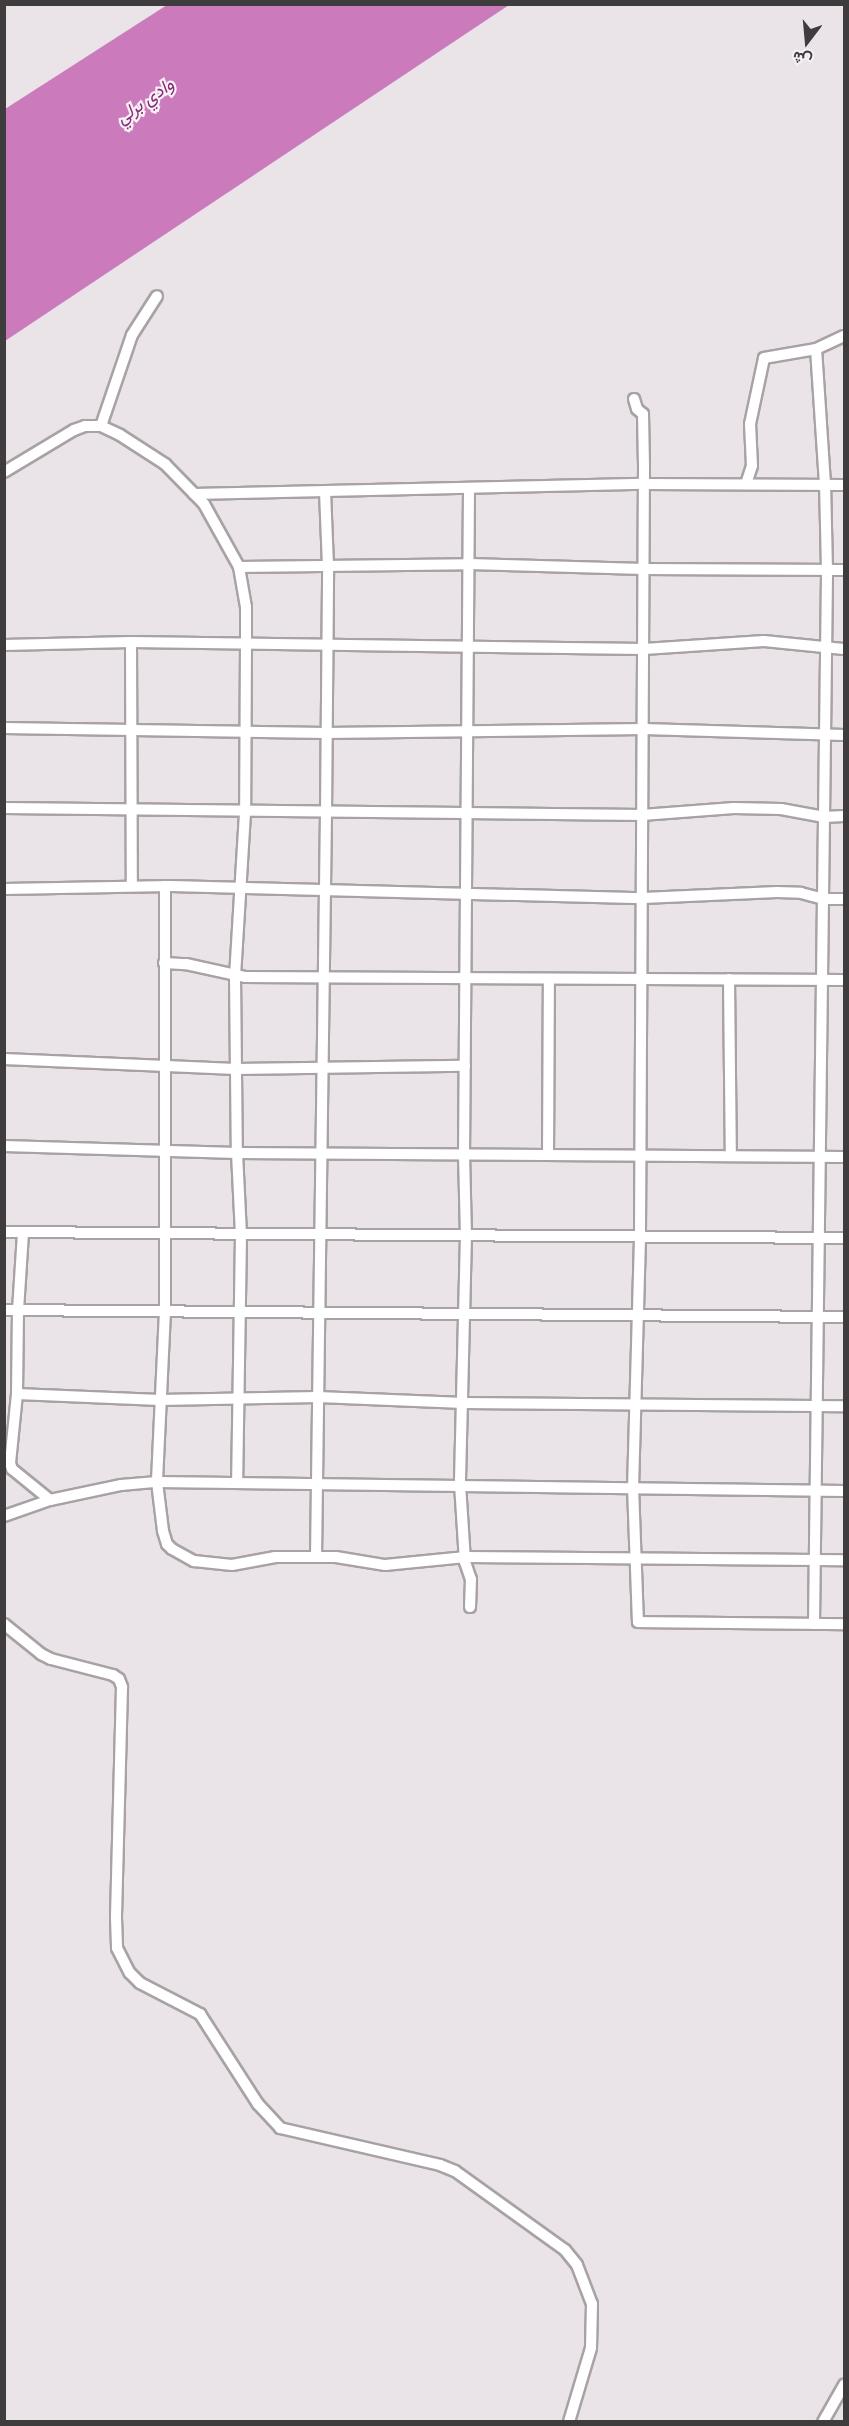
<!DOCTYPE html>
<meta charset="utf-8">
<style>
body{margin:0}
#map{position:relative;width:849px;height:2426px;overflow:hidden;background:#eae3e8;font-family:"IBM Plex Sans",Vazirmatn,sans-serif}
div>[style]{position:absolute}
.water>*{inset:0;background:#cb7bbb}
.roads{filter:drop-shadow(2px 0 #a8a2a6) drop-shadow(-2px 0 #a8a2a6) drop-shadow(0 2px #a8a2a6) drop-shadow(0 -2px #a8a2a6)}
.minor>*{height:10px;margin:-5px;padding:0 5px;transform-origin:5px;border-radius:5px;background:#fff}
span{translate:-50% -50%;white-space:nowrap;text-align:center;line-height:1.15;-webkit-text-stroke:4.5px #f7f1f5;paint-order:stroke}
.water-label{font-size:18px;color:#872879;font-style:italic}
.frame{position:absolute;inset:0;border:6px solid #3e3c3d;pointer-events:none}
.north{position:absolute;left:777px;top:12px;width:60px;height:60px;-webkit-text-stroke:4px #f7f1f5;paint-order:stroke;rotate:196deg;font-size:16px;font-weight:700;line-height:24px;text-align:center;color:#3e3c3d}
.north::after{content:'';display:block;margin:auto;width:21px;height:27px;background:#3e3c3d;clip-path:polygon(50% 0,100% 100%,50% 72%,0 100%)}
</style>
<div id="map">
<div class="water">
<div style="clip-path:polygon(167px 5px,509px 5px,5px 341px,5px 109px)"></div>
</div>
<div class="roads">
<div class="minor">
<div style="left:634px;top:399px;width:10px;rotate:73deg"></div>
<div style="left:637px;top:409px;width:8px;rotate:40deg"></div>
<div style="left:643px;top:414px;width:53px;rotate:88.9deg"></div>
<div style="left:644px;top:467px;width:771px;rotate:90.3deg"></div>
<div style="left:640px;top:1238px;width:249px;rotate:91.6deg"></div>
<div style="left:633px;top:1487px;width:135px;rotate:87.9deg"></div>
<div style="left:638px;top:1622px;width:206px;rotate:0.6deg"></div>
<div style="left:101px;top:426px;width:96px;rotate:-71.2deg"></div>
<div style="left:132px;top:335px;width:46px;rotate:-57.3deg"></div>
<div style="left:4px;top:472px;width:82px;rotate:-31deg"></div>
<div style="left:74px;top:430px;width:12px;rotate:-20deg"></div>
<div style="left:85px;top:426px;width:16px"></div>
<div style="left:101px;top:426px;width:21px;rotate:25deg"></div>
<div style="left:120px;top:435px;width:54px;rotate:32.8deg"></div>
<div style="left:165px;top:464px;width:56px;rotate:45.7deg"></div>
<div style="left:204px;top:504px;width:72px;rotate:60.9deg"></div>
<div style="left:239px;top:567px;width:41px;rotate:80.1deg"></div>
<div style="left:246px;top:607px;width:37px;rotate:90deg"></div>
<div style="left:246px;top:644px;width:169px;rotate:90.3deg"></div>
<div style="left:245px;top:813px;width:163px;rotate:93.5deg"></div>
<div style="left:235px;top:976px;width:177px;rotate:89.4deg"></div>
<div style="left:237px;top:1153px;width:82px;rotate:87.2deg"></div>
<div style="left:241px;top:1235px;width:247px;rotate:90.9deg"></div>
<div style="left:746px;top:484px;width:19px;rotate:-72deg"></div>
<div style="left:752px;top:466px;width:42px;rotate:-92.7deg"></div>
<div style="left:750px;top:424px;width:67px;rotate:-78deg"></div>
<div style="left:764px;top:358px;width:53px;rotate:-9.8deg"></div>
<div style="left:816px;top:349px;width:31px;rotate:-25deg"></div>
<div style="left:469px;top:490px;width:664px;rotate:90.43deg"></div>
<div style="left:464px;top:1154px;width:81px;rotate:88.6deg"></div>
<div style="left:466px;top:1235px;width:249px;rotate:91.4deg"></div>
<div style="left:460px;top:1484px;width:78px;rotate:86.3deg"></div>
<div style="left:465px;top:1562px;width:18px;rotate:71deg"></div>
<div style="left:471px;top:1579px;width:28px;rotate:92deg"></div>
<div style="left:194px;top:494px;width:450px;rotate:-1.3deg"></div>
<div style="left:644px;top:484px;width:200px;rotate:0.3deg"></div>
<div style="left:239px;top:567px;width:230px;rotate:-0.7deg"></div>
<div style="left:469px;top:564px;width:175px;rotate:1.6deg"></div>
<div style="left:644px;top:569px;width:200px;rotate:0.3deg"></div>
<div style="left:131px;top:642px;width:244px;rotate:89.8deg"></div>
<div style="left:4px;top:645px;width:127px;rotate:-1.4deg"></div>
<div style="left:131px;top:642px;width:513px;rotate:0.78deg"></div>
<div style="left:644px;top:649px;width:120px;rotate:-3.8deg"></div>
<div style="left:764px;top:641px;width:80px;rotate:5.7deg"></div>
<div style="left:4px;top:728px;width:322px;rotate:0.9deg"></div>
<div style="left:326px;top:733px;width:318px;rotate:-0.7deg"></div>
<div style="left:644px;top:729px;width:200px;rotate:1.7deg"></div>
<div style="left:4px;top:808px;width:638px;rotate:0.63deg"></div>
<div style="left:642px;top:815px;width:92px;rotate:-4.4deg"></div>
<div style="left:734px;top:808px;width:47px;rotate:1.2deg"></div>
<div style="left:781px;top:809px;width:44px;rotate:10.5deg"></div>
<div style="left:824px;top:817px;width:20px;rotate:-3deg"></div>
<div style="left:165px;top:886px;width:425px;rotate:90deg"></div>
<div style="left:165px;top:1311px;width:171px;rotate:92.7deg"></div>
<div style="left:157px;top:1482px;width:49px;rotate:83deg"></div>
<div style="left:163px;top:1531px;width:14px;rotate:73deg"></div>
<div style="left:167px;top:1544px;width:7px;rotate:45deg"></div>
<div style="left:172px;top:1549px;width:25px;rotate:29deg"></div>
<div style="left:194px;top:1561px;width:38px;rotate:6deg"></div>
<div style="left:232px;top:1565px;width:44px;rotate:-10.5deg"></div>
<div style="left:275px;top:1557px;width:61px"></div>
<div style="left:336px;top:1557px;width:50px;rotate:9.3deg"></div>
<div style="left:385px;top:1565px;width:81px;rotate:-5.6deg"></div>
<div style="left:466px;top:1557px;width:378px;rotate:0.5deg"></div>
<div style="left:4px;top:889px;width:167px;rotate:-1deg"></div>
<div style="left:171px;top:886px;width:472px;rotate:1.5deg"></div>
<div style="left:643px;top:898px;width:134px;rotate:-2.6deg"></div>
<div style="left:777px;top:892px;width:24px;rotate:2deg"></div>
<div style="left:801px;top:893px;width:23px;rotate:15deg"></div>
<div style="left:823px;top:899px;width:21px"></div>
<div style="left:164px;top:963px;width:22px;rotate:3deg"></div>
<div style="left:186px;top:964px;width:60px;rotate:12.4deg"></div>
<div style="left:245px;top:977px;width:599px;rotate:0.29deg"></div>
<div style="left:729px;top:979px;width:177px;rotate:89.4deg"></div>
<div style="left:4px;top:1059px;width:232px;rotate:2.5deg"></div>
<div style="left:236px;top:1069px;width:229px;rotate:-0.8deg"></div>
<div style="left:4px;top:1146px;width:233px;rotate:1.7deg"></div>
<div style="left:237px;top:1153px;width:607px;rotate:0.38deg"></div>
<div style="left:548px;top:1155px;width:175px;rotate:-89.7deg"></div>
<div style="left:4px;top:1232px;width:840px;rotate:0.41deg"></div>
<div style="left:23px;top:1233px;width:78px;rotate:93.7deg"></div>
<div style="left:18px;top:1311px;width:83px;rotate:90.7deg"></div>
<div style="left:17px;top:1394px;width:69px;rotate:95.8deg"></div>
<div style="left:10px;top:1463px;width:6px;rotate:72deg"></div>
<div style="left:12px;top:1469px;width:49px;rotate:39.2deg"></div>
<div style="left:4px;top:1310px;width:840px;rotate:0.48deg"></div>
<div style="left:17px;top:1394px;width:143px;rotate:2.4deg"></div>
<div style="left:160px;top:1400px;width:158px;rotate:-1.1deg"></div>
<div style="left:318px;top:1397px;width:146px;rotate:2.4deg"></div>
<div style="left:464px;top:1403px;width:380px;rotate:0.5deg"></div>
<div style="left:4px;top:1516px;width:49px;rotate:-19.2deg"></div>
<div style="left:50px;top:1500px;width:73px;rotate:-11.9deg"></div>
<div style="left:121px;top:1485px;width:36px;rotate:-5deg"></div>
<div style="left:157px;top:1482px;width:687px;rotate:0.75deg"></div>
<div style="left:316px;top:1557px;width:744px;rotate:-89.23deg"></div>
<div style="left:326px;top:813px;width:247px;rotate:-89.5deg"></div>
<div style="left:328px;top:566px;width:74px;rotate:-92.3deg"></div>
<div style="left:4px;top:1624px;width:48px;rotate:39deg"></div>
<div style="left:41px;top:1654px;width:11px;rotate:27deg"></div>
<div style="left:51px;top:1659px;width:64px;rotate:14.5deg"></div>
<div style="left:113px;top:1675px;width:7px;rotate:34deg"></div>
<div style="left:119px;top:1679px;width:9px;rotate:69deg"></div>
<div style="left:122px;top:1687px;width:231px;rotate:91.5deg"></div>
<div style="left:116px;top:1918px;width:30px;rotate:88deg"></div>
<div style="left:117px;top:1948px;width:28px;rotate:63deg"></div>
<div style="left:130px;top:1973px;width:14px;rotate:45deg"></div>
<div style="left:140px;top:1983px;width:68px;rotate:27.3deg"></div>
<div style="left:200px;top:2014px;width:107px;rotate:57.2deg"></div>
<div style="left:258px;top:2104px;width:33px;rotate:47deg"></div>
<div style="left:280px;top:2128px;width:164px;rotate:13deg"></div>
<div style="left:440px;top:2165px;width:16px;rotate:22deg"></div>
<div style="left:455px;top:2171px;width:135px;rotate:35.7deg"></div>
<div style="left:565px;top:2250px;width:19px;rotate:51deg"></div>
<div style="left:577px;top:2265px;width:42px;rotate:69deg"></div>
<div style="left:592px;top:2304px;width:44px;rotate:91.3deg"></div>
<div style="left:591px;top:2348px;width:77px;rotate:106.6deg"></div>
<div style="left:814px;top:1624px;width:1054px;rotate:-89.29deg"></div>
<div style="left:827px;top:570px;width:86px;rotate:-91.3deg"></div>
<div style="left:825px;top:484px;width:135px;rotate:-93.8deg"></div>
<div style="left:823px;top:2422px;width:43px;rotate:-60.4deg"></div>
</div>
</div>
<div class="water-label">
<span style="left:145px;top:101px;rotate:-35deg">وادي برلي</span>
</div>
<div class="frame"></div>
<div class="north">ش</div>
</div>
